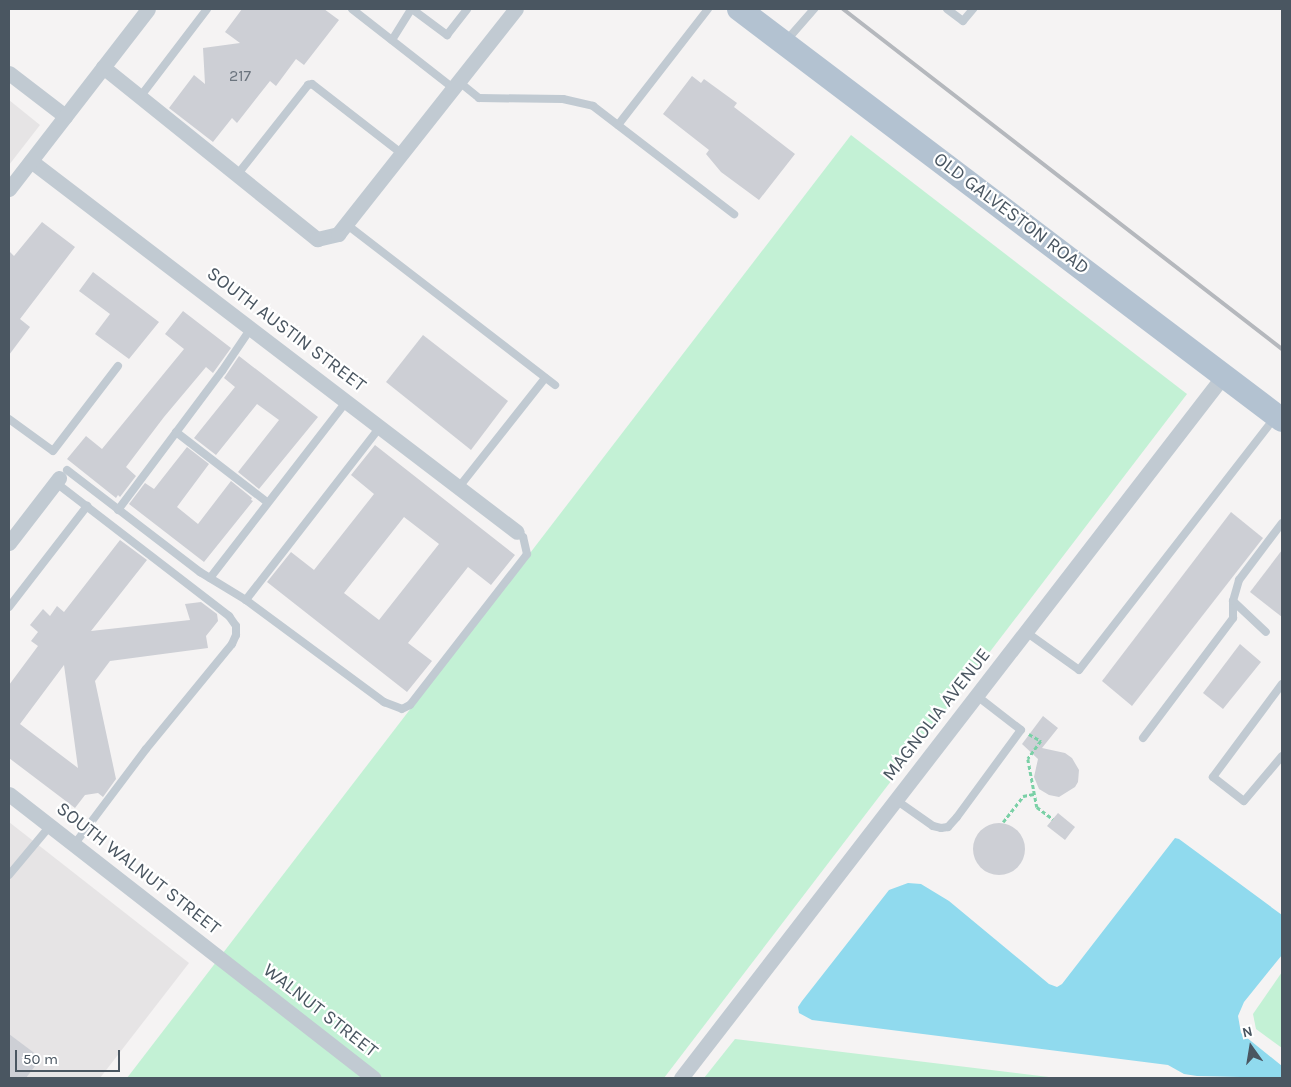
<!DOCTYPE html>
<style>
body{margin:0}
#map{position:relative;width:1291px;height:1087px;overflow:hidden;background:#f5f3f3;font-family:Karla,sans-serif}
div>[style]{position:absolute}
.education>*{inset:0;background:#e6e4e5}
.green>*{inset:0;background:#c3f1d5}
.water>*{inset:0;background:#90daee}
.building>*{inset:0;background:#cdcfd5}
.round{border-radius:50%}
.path>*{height:2.5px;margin-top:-1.25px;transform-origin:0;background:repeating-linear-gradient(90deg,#7ad0a6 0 4px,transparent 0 6.5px)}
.service>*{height:8px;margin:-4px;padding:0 4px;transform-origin:4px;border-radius:4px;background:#c1cad2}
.minor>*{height:15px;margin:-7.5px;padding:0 7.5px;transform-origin:7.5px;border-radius:7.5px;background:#c1cad2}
.primary>*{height:24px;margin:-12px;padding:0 12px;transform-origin:12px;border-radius:12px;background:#b3c2d1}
.rail>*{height:4px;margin:-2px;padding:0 2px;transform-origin:2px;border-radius:2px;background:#b5b8bd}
span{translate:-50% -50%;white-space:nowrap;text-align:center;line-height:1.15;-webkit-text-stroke:4.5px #fff;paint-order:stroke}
.number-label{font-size:16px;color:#6b747e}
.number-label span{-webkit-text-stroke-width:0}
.street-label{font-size:19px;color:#4a5661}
.frame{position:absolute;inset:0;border:10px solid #4a5661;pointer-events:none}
.north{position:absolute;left:1226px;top:1022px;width:50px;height:50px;-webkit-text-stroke:4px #fff;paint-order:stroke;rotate:347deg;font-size:14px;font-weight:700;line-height:20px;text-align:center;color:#4a5661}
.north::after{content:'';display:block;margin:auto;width:18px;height:22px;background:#4a5661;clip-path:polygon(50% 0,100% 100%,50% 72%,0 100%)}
.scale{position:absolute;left:15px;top:1050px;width:105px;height:22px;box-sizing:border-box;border:2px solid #4a5661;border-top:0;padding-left:6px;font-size:15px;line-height:18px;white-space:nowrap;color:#4a5661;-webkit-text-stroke:4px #fff;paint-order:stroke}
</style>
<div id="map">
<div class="education">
<div style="clip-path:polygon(9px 100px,40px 125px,9px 165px)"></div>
<div style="clip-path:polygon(9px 822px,189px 963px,100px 1078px,9px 1078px)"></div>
</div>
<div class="green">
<div style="clip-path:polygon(851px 135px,1187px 394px,664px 1078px,127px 1078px)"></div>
<div style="clip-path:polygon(1282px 972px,1282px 1048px,1256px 1029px,1253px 1014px)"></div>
<div style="clip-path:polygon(735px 1039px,1057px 1078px,704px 1078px)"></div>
</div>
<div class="water">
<div style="clip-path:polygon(1175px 838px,1179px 839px,1282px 915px,1282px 955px,1244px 1002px,1238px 1016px,1241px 1033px,1282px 1066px,1282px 1078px,1197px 1076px,1184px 1074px,1168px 1065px,812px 1020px,799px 1013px,798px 1007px,802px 1001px,889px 890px,908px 883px,921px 884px,949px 901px,1049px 984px,1057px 987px,1062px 984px)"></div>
</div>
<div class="building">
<div style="clip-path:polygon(242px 9px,324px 9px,339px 20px,304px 65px,296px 59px,276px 86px,270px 81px,237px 123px,232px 118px,213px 142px,169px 108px,194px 75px,205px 84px,203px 48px,240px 43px,225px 32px)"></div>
<div style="clip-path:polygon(692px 76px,701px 83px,704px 79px,737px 103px,734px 107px,795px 154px,759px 200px,721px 172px,706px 154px,709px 150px,663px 114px)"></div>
<div style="clip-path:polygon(42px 222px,75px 247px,20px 319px,30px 327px,9px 355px,9px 251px,14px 256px)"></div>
<div style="clip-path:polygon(93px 272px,159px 322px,129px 359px,95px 334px,110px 314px,79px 291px)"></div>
<div style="clip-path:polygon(183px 311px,231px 348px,213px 373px,206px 367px,164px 417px,126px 467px,136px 476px,120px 497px,118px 495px,116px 498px,67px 459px,86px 436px,102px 449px,184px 349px,165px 334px)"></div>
<div style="clip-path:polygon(423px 335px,508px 401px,471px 450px,386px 382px)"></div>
<div style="clip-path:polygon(239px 356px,318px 417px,259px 489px,238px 472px,279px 420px,257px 404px,216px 455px,194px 438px,235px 387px,224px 378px)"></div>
<div style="clip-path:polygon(evenodd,375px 445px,515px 555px,491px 585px,468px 567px,408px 643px,432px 661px,407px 692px,267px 582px,291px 552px,314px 570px,374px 494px,351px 475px,375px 445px,404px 517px,439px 544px,379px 620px,344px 593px,404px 517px)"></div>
<div style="clip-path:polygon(187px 447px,209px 464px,177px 507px,198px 524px,231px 481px,252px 498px,251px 500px,253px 501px,204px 562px,129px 504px,145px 483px,154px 489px)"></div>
<div style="clip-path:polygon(1231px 512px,1263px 538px,1132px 706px,1102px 681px)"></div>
<div style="clip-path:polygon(evenodd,120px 540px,147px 560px,91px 631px,190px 620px,185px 604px,201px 602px,217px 614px,218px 621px,206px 636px,208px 648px,110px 661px,95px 681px,116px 779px,103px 797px,98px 793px,85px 795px,75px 808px,9px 758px,9px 685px,38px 646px,31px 641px,38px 632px,30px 625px,43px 609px,50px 616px,57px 606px,64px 612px,120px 540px,64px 665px,78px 768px,20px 724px,64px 665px)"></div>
<div style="clip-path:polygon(1282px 550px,1282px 617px,1250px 592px)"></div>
<div style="clip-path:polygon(1240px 644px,1261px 662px,1223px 709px,1203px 693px)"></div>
<div style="clip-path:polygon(1043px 716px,1058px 728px,1042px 748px,1065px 753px,1072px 758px,1079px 770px,1078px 782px,1075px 787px,1059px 797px,1049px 795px,1039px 789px,1034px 777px,1038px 759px,1022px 744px)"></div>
<div style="clip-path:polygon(1058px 813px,1075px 827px,1065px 840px,1047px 826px)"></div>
<div class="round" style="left:973px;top:823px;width:52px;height:52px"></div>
<div style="clip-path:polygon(9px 1034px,41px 1058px,26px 1078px,9px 1078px)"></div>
</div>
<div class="path">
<div style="left:1029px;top:734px;width:14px;rotate:30deg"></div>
<div style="left:1041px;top:741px;width:22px;rotate:126deg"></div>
<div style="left:1028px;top:759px;width:49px;rotate:79.4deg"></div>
<div style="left:1037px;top:807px;width:20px;rotate:37deg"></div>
<div style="left:1003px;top:822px;width:33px;rotate:-52deg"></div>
<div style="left:1023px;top:796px;width:11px;rotate:-10deg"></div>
</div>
<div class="service">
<div style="left:352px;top:9px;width:128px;rotate:38deg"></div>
<div style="left:412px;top:9px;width:44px;rotate:36.6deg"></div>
<div style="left:447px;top:35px;width:33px;rotate:-52deg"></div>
<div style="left:947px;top:9px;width:20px;rotate:37deg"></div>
<div style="left:963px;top:21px;width:16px;rotate:-50deg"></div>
<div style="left:392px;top:40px;width:36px;rotate:-58deg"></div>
<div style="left:786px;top:41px;width:43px;rotate:-48.8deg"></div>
<div style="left:458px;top:81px;width:27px;rotate:39deg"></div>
<div style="left:479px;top:98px;width:84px;rotate:0.7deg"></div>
<div style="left:563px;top:99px;width:31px;rotate:13deg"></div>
<div style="left:593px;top:106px;width:178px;rotate:37.5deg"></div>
<div style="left:140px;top:97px;width:111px;rotate:-52.7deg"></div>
<div style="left:618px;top:125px;width:147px;rotate:-52.2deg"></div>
<div style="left:237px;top:175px;width:115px;rotate:-51.7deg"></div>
<div style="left:308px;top:85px;width:4px;rotate:-14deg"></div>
<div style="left:312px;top:84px;width:113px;rotate:37.8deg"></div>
<div style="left:346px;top:224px;width:264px;rotate:37.6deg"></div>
<div style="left:9px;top:419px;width:54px;rotate:36deg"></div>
<div style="left:53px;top:451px;width:107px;rotate:-52.6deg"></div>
<div style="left:380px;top:427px;width:219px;rotate:127.8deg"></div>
<div style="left:246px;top:600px;width:172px;rotate:36.5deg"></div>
<div style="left:384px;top:702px;width:19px;rotate:21deg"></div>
<div style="left:402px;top:709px;width:9px;rotate:-27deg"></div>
<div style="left:410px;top:705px;width:191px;rotate:-52.2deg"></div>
<div style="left:527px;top:554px;width:17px;rotate:-103deg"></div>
<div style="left:523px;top:537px;width:8px;rotate:-140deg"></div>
<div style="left:176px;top:432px;width:115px;rotate:37.6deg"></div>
<div style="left:67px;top:470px;width:168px;rotate:37.5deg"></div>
<div style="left:200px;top:572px;width:54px;rotate:31.3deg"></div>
<div style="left:55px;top:482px;width:220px;rotate:37.6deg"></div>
<div style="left:229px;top:616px;width:12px;rotate:55deg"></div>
<div style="left:236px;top:626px;width:9px;rotate:90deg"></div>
<div style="left:236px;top:635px;width:10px;rotate:114deg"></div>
<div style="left:232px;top:644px;width:136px;rotate:129.3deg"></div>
<div style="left:146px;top:749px;width:120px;rotate:126.9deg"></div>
<div style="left:459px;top:487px;width:139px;rotate:-51.7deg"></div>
<div style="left:118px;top:510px;width:174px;rotate:-53.2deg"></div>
<div style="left:222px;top:371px;width:52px;rotate:-56deg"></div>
<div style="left:210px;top:578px;width:224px;rotate:-52.3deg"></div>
<div style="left:1233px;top:601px;width:45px;rotate:43.2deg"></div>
<div style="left:9px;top:607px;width:128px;rotate:-52.3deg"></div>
<div style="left:1026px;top:632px;width:65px;rotate:35.6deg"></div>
<div style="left:1079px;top:670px;width:320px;rotate:-52.2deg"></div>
<div style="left:1282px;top:684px;width:116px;rotate:126.6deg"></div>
<div style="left:1213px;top:777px;width:39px;rotate:38deg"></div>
<div style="left:1244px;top:801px;width:59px;rotate:-49.8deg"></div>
<div style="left:1143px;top:738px;width:150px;rotate:-53.1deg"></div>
<div style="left:1233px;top:618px;width:17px;rotate:-90deg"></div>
<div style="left:1233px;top:601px;width:22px;rotate:-74deg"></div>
<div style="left:1239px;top:580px;width:71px;rotate:-53deg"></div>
<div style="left:896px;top:800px;width:45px;rotate:35.1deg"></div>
<div style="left:933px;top:826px;width:8px;rotate:14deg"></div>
<div style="left:941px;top:828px;width:7px;rotate:-8deg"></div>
<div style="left:948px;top:827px;width:13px;rotate:-48deg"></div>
<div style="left:957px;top:817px;width:108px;rotate:-53.7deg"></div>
<div style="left:1021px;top:730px;width:56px;rotate:-142.3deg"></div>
<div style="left:9px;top:875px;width:64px;rotate:-50.1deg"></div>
</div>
<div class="minor">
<div style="left:103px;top:67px;width:275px;rotate:38.8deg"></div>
<div style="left:317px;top:239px;width:22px;rotate:-13deg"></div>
<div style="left:338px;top:234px;width:287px;rotate:-51.7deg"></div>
<div style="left:9px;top:73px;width:71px;rotate:37.5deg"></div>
<div style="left:31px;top:161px;width:611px;rotate:37.36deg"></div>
<div style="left:9px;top:189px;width:227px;rotate:-52.3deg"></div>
<div style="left:9px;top:543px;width:82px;rotate:-52.4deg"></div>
<div style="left:9px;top:794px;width:462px;rotate:37.9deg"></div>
<div style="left:681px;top:1078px;width:888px;rotate:-52.32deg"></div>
</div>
<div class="primary">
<div style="left:739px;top:9px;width:681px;rotate:37.12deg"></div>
</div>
<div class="rail">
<div style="left:843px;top:9px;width:555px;rotate:37.76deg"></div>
</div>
<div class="number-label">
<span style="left:240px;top:76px">217</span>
</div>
<div class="street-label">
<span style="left:1011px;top:214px;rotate:37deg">OLD GALVESTON ROAD</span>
<span style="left:286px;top:330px;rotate:37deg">SOUTH AUSTIN STREET</span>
<span style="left:937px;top:715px;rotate:-52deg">MAGNOLIA AVENUE</span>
<span style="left:138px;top:869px;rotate:38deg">SOUTH WALNUT STREET</span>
<span style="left:320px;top:1011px;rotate:38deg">WALNUT STREET</span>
</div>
<div class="frame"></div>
<div class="north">N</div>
<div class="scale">50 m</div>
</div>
